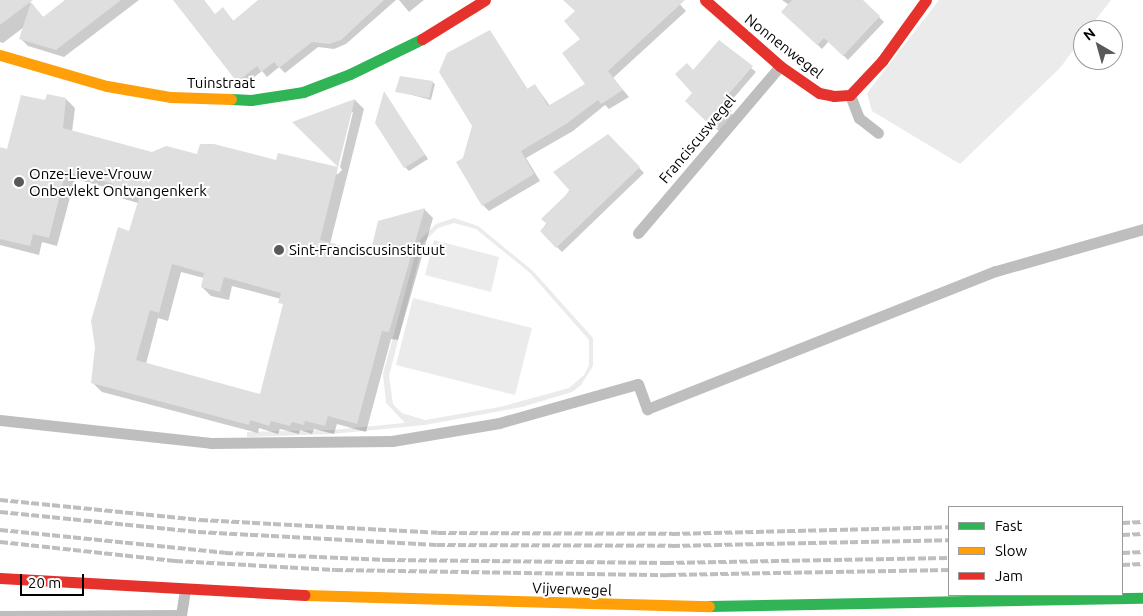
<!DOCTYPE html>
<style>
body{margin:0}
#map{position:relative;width:1143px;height:616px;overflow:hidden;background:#fff;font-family:Ubuntu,sans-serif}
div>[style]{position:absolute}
.green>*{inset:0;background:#ebebeb}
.shadow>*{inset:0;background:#0003}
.building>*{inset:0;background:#dfdfdf}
.lane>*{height:11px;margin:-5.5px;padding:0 5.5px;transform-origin:5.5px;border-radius:5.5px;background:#bebebe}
.fast>*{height:11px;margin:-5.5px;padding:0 5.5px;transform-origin:5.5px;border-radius:5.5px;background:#30b455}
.slow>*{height:11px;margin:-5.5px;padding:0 5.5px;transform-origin:5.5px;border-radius:5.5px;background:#ff9f0a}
.jam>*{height:11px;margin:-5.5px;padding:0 5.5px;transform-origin:5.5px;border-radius:5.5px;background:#e5322d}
.rail>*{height:4px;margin-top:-2px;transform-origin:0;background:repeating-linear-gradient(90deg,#bebebe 0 8px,transparent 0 10.5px)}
.dots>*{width:14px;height:14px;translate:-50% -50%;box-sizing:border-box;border:2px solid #fff;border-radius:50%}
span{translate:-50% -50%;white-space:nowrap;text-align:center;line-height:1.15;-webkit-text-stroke:4px #fff;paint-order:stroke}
.street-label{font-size:15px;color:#000}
.poi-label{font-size:15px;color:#000}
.left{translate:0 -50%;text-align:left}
.legend{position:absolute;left:948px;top:506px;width:175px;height:90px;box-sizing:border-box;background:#fff;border:1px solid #999;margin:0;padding:6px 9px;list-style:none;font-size:15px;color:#000}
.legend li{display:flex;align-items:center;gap:10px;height:25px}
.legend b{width:25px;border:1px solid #999}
.north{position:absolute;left:1073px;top:20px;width:50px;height:50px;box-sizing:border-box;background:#fff;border:1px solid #999;border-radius:50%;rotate:322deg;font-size:14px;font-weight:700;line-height:20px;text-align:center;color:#000}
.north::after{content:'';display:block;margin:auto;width:18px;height:22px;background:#595959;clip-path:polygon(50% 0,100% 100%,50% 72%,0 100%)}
.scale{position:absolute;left:20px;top:574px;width:64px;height:22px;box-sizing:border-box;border:2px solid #000;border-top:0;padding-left:6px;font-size:15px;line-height:18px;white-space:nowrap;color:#000;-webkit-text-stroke:4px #fff;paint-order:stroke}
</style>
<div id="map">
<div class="green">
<div style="clip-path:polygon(939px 0,1111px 0,1088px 30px,1083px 30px,1083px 37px,1060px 68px,960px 164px,872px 111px,867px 93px)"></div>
<div style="clip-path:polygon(evenodd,454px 218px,478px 226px,533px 271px,593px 338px,593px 366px,581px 385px,572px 392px,522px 407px,425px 425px,332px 434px,247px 437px,247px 432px,331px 430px,405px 423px,386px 403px,383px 374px,419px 241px,436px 224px,454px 218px,454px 223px,476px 229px,530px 273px,589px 340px,589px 365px,584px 375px,569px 388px,500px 407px,425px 420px,402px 413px,393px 404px,389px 376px,423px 243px,438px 228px,454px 223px)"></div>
<div style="clip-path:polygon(434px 240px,499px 257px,491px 292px,425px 275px)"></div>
<div style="clip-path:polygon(413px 298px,532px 328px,515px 395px,396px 365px)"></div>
</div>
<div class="shadow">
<div style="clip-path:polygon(0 0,28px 0,44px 18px,67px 0,139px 0,64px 57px,28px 46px,20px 38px,24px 27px,3px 43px,0 42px)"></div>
<div style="clip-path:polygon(184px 0,204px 0,215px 15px,228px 14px,234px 22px,260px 0,396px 0,346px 44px,334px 49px,318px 47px,285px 73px,279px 67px,267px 77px,262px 71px,243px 86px)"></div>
<div style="clip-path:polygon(399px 0,424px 0,409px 12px)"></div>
<div style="clip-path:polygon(564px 0,676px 0,686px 11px,613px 78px,629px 97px,609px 109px,605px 105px,573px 131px,526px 158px,540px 181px,489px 211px,483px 205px,465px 159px,474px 126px,490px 31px,528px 90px,535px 85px,550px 106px,587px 84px,577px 12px)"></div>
<div style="clip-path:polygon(782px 0,862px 0,884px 22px,848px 60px,829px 41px,822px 49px,783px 12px,789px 5px)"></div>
<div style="clip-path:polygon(719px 42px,756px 72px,725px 108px,735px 117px,720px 132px,686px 101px,694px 92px,693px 72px)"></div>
<div style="clip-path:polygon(432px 82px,435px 84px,431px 100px,397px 91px)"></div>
<div style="clip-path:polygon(385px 94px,428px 159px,409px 171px,405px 167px)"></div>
<div style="clip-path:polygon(evenodd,66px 99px,75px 108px,72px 132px,152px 153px,277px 162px,338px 174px,342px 170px,340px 167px,353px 112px,294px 122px,355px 100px,364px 109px,330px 244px,370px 255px,424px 209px,433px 218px,398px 340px,391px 339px,366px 432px,337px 424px,334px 434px,314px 429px,312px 434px,300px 430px,299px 434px,280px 429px,278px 434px,259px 428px,258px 433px,102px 392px,93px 383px,138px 203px,121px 198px,112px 189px,75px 179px,57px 246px,42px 242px,39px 255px,0 245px,0 161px,46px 101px,66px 99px,181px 272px,204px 278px,202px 287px,211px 296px,229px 300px,232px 286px,281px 299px,284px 307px,261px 396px,146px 364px,158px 318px,168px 321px,181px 272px)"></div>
<div style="clip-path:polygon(608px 135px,644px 173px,562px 252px,541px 231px)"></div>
</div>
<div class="building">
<div style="clip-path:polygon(0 0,33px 0,0 25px)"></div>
<div style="clip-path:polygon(65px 0,121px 0,56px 50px,19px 39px,31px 2px,43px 17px)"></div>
<div style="clip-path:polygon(173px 0,204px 0,215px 14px,223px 7px,233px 21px,258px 0,384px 0,341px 40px,329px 44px,312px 42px,279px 68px,274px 62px,261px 72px,257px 66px,237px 82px)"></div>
<div style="clip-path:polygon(563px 0,685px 0,608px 71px,623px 90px,601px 104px,598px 100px,566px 124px,521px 151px,534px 174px,482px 206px,456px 162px,463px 158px,472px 126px,439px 72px,447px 53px,490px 30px,527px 89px,535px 84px,548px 106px,585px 84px,562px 53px,580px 39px,564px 21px,575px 11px)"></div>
<div style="clip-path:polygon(792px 0,863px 0,880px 16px,843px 56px,824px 38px,817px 45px,781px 12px)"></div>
<div style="clip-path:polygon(719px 40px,753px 66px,721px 103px,732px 111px,714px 129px,685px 101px,692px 93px,675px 74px,687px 63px,693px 70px)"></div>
<div style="clip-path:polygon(400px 76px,433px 81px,429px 98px,395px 92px)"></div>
<div style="clip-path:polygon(384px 91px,425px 155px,404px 168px,375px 123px)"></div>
<div style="clip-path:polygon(evenodd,47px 94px,66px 98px,63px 128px,152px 152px,166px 146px,197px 154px,200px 144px,214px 144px,276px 160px,278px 153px,338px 167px,292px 122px,355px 99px,320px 240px,370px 254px,378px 221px,425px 208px,389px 332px,382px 331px,357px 424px,328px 416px,325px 426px,305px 421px,304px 425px,292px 422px,290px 426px,271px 421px,269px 426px,250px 420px,249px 425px,91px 383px,95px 347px,91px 321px,118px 227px,129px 231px,139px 198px,111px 189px,113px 184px,66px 171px,49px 238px,33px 234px,30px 246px,0 239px,0 147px,7px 149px,21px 95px,45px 100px,47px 94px,172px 264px,204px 273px,201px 287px,220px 292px,224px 277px,281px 293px,278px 303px,283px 304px,260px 394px,136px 360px,150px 310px,159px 313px,172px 264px)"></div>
<div style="clip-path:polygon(608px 134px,640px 167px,556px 248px,540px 231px,547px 224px,541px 219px,570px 191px,553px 172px)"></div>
</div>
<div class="lane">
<div style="left:850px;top:95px;width:25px;rotate:69deg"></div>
<div style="left:859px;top:118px;width:24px;rotate:38deg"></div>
<div style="left:638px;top:233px;width:219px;rotate:-49.6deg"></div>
<div style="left:0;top:420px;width:212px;rotate:6.2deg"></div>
<div style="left:211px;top:443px;width:181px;rotate:-0.6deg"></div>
<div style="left:392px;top:441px;width:109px;rotate:-9.5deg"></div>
<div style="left:499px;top:423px;width:144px;rotate:-15.7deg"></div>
<div style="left:638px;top:384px;width:27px;rotate:70deg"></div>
<div style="left:647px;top:409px;width:375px;rotate:-21.6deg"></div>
<div style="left:996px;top:271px;width:153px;rotate:-15.9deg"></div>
<div style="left:0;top:616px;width:181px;rotate:-0.3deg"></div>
<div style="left:181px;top:615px;width:26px;rotate:-81deg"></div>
</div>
<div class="fast">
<div style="left:231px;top:99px;width:20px;rotate:3deg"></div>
<div style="left:251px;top:100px;width:53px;rotate:-8.7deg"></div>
<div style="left:303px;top:92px;width:50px;rotate:-21deg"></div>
<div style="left:350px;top:74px;width:80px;rotate:-25.9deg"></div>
<div style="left:709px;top:606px;width:434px;rotate:-1.1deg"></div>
</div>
<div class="slow">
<div style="left:0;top:55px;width:111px;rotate:16.2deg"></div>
<div style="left:107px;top:86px;width:65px;rotate:9.8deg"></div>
<div style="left:171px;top:97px;width:60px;rotate:1.9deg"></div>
<div style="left:305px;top:595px;width:404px;rotate:1.6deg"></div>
</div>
<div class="jam">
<div style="left:705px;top:0;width:100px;rotate:41.3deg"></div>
<div style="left:780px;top:66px;width:47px;rotate:34.7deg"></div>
<div style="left:819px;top:93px;width:15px;rotate:11deg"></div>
<div style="left:834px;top:96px;width:16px;rotate:-4deg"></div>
<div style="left:850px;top:95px;width:47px;rotate:-46.7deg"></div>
<div style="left:882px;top:61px;width:75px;rotate:-54.2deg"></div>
<div style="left:422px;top:39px;width:74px;rotate:-31.8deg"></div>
<div style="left:0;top:578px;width:305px;rotate:3.2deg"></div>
</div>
<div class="rail">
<div style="left:0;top:500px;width:201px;rotate:5.7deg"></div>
<div style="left:200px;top:520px;width:238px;rotate:3.1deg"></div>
<div style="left:438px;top:533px;width:234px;rotate:0.2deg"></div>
<div style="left:672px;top:534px;width:277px;rotate:-1.4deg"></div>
<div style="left:0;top:512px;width:199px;rotate:5.8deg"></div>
<div style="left:198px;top:532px;width:239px;rotate:3.1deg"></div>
<div style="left:437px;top:545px;width:235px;rotate:0.2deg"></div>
<div style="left:672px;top:546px;width:277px;rotate:-1.2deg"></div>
<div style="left:1122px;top:523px;width:21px;rotate:-3deg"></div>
<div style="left:0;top:530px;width:226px;rotate:5.8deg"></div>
<div style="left:225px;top:553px;width:162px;rotate:2.5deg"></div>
<div style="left:387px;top:560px;width:279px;rotate:0.6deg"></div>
<div style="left:666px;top:563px;width:283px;rotate:-1deg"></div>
<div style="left:1122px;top:535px;width:21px;rotate:-3deg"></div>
<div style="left:0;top:542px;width:176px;rotate:6.2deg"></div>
<div style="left:175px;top:561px;width:160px;rotate:3.2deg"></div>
<div style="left:335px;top:570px;width:333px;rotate:0.9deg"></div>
<div style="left:668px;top:575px;width:281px;rotate:-1deg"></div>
<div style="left:1122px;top:553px;width:21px;rotate:-3deg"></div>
<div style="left:1122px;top:565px;width:21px;rotate:-3deg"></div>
</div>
<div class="dots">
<div style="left:19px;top:182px;background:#595959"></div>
<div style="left:279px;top:250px;background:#595959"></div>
</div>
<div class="street-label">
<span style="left:784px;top:46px;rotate:38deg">Nonnenwegel</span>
<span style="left:221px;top:83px">Tuinstraat</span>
<span style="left:697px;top:139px;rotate:-50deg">Franciscuswegel</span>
<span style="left:572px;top:589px;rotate:2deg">Vijverwegel</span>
</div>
<div class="poi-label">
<span class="left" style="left:29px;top:182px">Onze-Lieve-Vrouw<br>Onbevlekt Ontvangenkerk</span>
<span class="left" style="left:289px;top:250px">Sint-Franciscusinstituut</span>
</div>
<ul class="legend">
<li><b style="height:6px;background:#30b455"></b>Fast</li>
<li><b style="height:6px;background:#ff9f0a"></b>Slow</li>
<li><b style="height:6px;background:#e5322d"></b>Jam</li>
</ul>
<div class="north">N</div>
<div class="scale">20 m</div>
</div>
